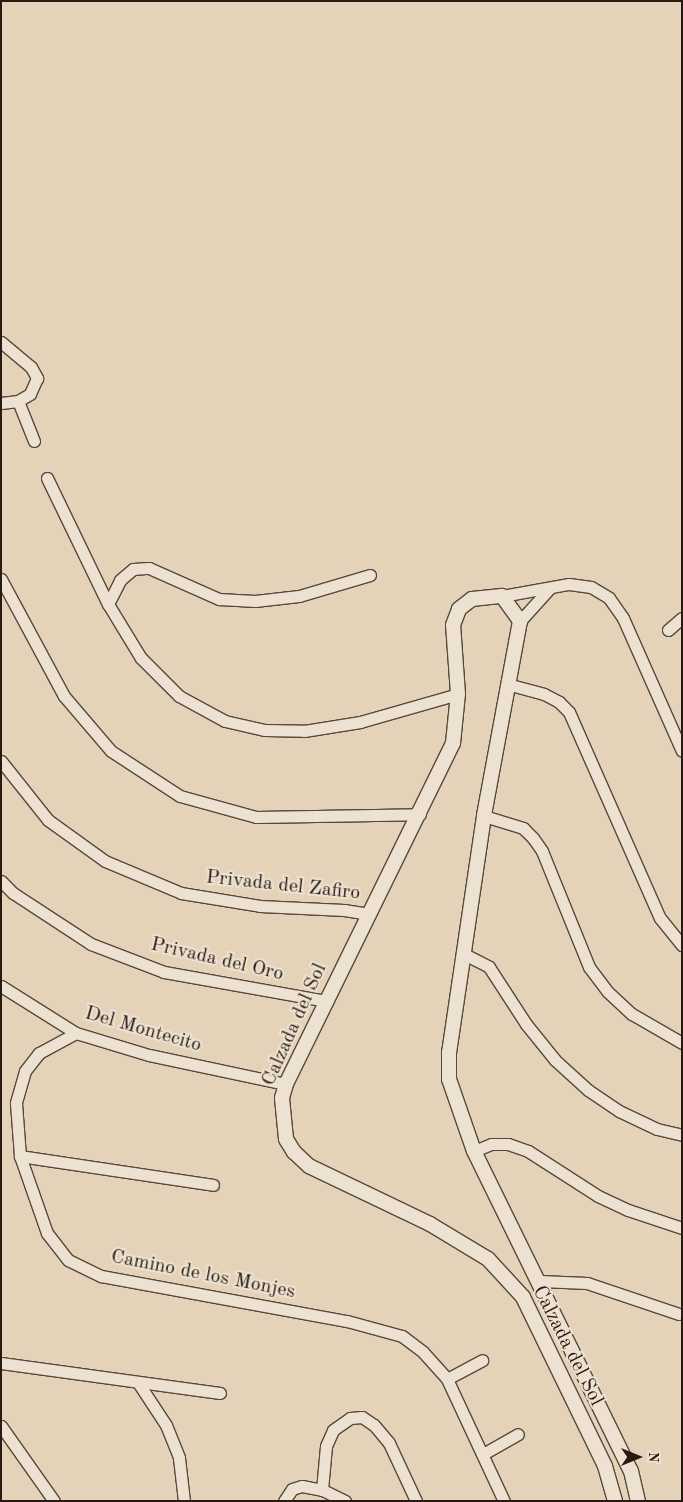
<!DOCTYPE html>
<style>
body{margin:0}
#map{position:relative;width:683px;height:1502px;overflow:hidden;background:#e4d3b9;font-family:"Old Standard TT",serif}
div>[style]{position:absolute}
.roads{filter:drop-shadow(1px 0 #57483a) drop-shadow(-1px 0 #57483a) drop-shadow(0 1px #57483a) drop-shadow(0 -1px #57483a)}
.minor>*{height:11px;margin:-5.5px;padding:0 5.5px;transform-origin:5.5px;border-radius:5.5px;background:#ede2d2}
.tertiary>*{height:14px;margin:-7px;padding:0 7px;transform-origin:7px;border-radius:7px;background:#ede2d2}
span{translate:-50% -50%;white-space:nowrap;text-align:center;line-height:1.15;-webkit-text-stroke:4px #ede2d2;paint-order:stroke}
.street-label{font-size:20px;color:#281a10}
.frame{position:absolute;inset:0;border:2px solid #281a10;pointer-events:none}
.north{position:absolute;left:613px;top:1432px;width:50px;height:50px;-webkit-text-stroke:4px #ede2d2;paint-order:stroke;rotate:90deg;font-size:14px;font-weight:700;line-height:20px;text-align:center;color:#281a10}
.north::after{content:'';display:block;margin:auto;width:18px;height:22px;background:#281a10;clip-path:polygon(50% 0,100% 100%,50% 72%,0 100%)}
</style>
<div id="map">
<div class="roads">
<div class="minor">
<div style="left:1px;top:342px;width:39px;rotate:40deg"></div>
<div style="left:31px;top:367px;width:13px;rotate:61deg"></div>
<div style="left:37px;top:378px;width:17px;rotate:114deg"></div>
<div style="left:30px;top:394px;width:14px;rotate:150deg"></div>
<div style="left:18px;top:401px;width:17px;rotate:173deg"></div>
<div style="left:18px;top:401px;width:43px;rotate:68.2deg"></div>
<div style="left:47px;top:478px;width:140px;rotate:64.2deg"></div>
<div style="left:108px;top:604px;width:63px;rotate:58.6deg"></div>
<div style="left:141px;top:658px;width:54px;rotate:45deg"></div>
<div style="left:179px;top:696px;width:52px;rotate:28.5deg"></div>
<div style="left:225px;top:721px;width:41px;rotate:12.7deg"></div>
<div style="left:265px;top:730px;width:39px;rotate:1deg"></div>
<div style="left:304px;top:731px;width:57px;rotate:-9.1deg"></div>
<div style="left:360px;top:722px;width:102px;rotate:-15.9deg"></div>
<div style="left:1px;top:579px;width:133px;rotate:61.7deg"></div>
<div style="left:64px;top:696px;width:72px;rotate:49.5deg"></div>
<div style="left:111px;top:751px;width:82px;rotate:33.1deg"></div>
<div style="left:180px;top:796px;width:79px;rotate:15.4deg"></div>
<div style="left:256px;top:817px;width:164px;rotate:-1deg"></div>
<div style="left:502px;top:596px;width:68px;rotate:-10.2deg"></div>
<div style="left:569px;top:584px;width:22px;rotate:8deg"></div>
<div style="left:591px;top:587px;width:21px;rotate:31deg"></div>
<div style="left:609px;top:598px;width:24px;rotate:55deg"></div>
<div style="left:623px;top:618px;width:145px;rotate:66.1deg"></div>
<div style="left:108px;top:604px;width:27px;rotate:-63deg"></div>
<div style="left:120px;top:580px;width:17px;rotate:-40deg"></div>
<div style="left:133px;top:569px;width:16px;rotate:-4deg"></div>
<div style="left:149px;top:568px;width:77px;rotate:23.9deg"></div>
<div style="left:219px;top:599px;width:36px;rotate:3deg"></div>
<div style="left:255px;top:601px;width:44px;rotate:-6.5deg"></div>
<div style="left:299px;top:596px;width:74px;rotate:-16.5deg"></div>
<div style="left:520px;top:621px;width:43px;rotate:-47.8deg"></div>
<div style="left:668px;top:630px;width:18px;rotate:-41deg"></div>
<div style="left:507px;top:684px;width:38px;rotate:15deg"></div>
<div style="left:544px;top:694px;width:17px;rotate:28deg"></div>
<div style="left:559px;top:702px;width:14px;rotate:45deg"></div>
<div style="left:569px;top:712px;width:225px;rotate:66.2deg"></div>
<div style="left:660px;top:918px;width:35px;rotate:51deg"></div>
<div style="left:1px;top:761px;width:75px;rotate:51.5deg"></div>
<div style="left:48px;top:820px;width:70px;rotate:35.7deg"></div>
<div style="left:105px;top:861px;width:82px;rotate:22.8deg"></div>
<div style="left:181px;top:893px;width:80px;rotate:9.3deg"></div>
<div style="left:260px;top:906px;width:84px;rotate:2.7deg"></div>
<div style="left:344px;top:910px;width:24px;rotate:9deg"></div>
<div style="left:484px;top:816px;width:41px;rotate:17.1deg"></div>
<div style="left:523px;top:828px;width:14px;rotate:45deg"></div>
<div style="left:533px;top:838px;width:16px;rotate:55deg"></div>
<div style="left:542px;top:851px;width:125px;rotate:67.9deg"></div>
<div style="left:589px;top:967px;width:31px;rotate:53deg"></div>
<div style="left:608px;top:992px;width:33px;rotate:43deg"></div>
<div style="left:632px;top:1014px;width:58px;rotate:30.1deg"></div>
<div style="left:1px;top:881px;width:17px;rotate:45deg"></div>
<div style="left:13px;top:893px;width:93px;rotate:33.2deg"></div>
<div style="left:91px;top:944px;width:78px;rotate:21deg"></div>
<div style="left:164px;top:972px;width:166px;rotate:10.1deg"></div>
<div style="left:464px;top:954px;width:28px;rotate:27deg"></div>
<div style="left:489px;top:967px;width:68px;rotate:57deg"></div>
<div style="left:526px;top:1024px;width:46px;rotate:51.1deg"></div>
<div style="left:555px;top:1060px;width:45px;rotate:42.3deg"></div>
<div style="left:588px;top:1090px;width:37px;rotate:34deg"></div>
<div style="left:619px;top:1111px;width:42px;rotate:25.3deg"></div>
<div style="left:657px;top:1129px;width:26px;rotate:13deg"></div>
<div style="left:1px;top:986px;width:89px;rotate:32.1deg"></div>
<div style="left:76px;top:1033px;width:76px;rotate:16.8deg"></div>
<div style="left:149px;top:1055px;width:140px;rotate:12deg"></div>
<div style="left:76px;top:1033px;width:42px;rotate:151.6deg"></div>
<div style="left:39px;top:1053px;width:23px;rotate:128deg"></div>
<div style="left:25px;top:1071px;width:33px;rotate:106deg"></div>
<div style="left:16px;top:1103px;width:53px;rotate:85.7deg"></div>
<div style="left:20px;top:1156px;width:82px;rotate:70.7deg"></div>
<div style="left:47px;top:1233px;width:34px;rotate:52deg"></div>
<div style="left:68px;top:1260px;width:37px;rotate:26deg"></div>
<div style="left:101px;top:1276px;width:250px;rotate:10.4deg"></div>
<div style="left:347px;top:1321px;width:57px;rotate:15.3deg"></div>
<div style="left:402px;top:1336px;width:26px;rotate:37deg"></div>
<div style="left:423px;top:1352px;width:36px;rotate:48deg"></div>
<div style="left:447px;top:1379px;width:135px;rotate:65deg"></div>
<div style="left:474px;top:1151px;width:18px;rotate:-22deg"></div>
<div style="left:491px;top:1144px;width:17px"></div>
<div style="left:508px;top:1144px;width:21px;rotate:19deg"></div>
<div style="left:528px;top:1151px;width:83px;rotate:32.7deg"></div>
<div style="left:598px;top:1196px;width:33px;rotate:25deg"></div>
<div style="left:628px;top:1210px;width:57px;rotate:18.4deg"></div>
<div style="left:20px;top:1156px;width:195px;rotate:8.5deg"></div>
<div style="left:540px;top:1281px;width:47px;rotate:2.4deg"></div>
<div style="left:587px;top:1283px;width:97px;rotate:18.6deg"></div>
<div style="left:1px;top:1363px;width:221px;rotate:7.8deg"></div>
<div style="left:447px;top:1379px;width:40px;rotate:-28deg"></div>
<div style="left:139px;top:1384px;width:49px;rotate:56.6deg"></div>
<div style="left:166px;top:1425px;width:35px;rotate:68deg"></div>
<div style="left:179px;top:1458px;width:43px;rotate:83.4deg"></div>
<div style="left:1px;top:1426px;width:92px;rotate:54.8deg"></div>
<div style="left:483px;top:1454px;width:40px;rotate:-29.7deg"></div>
<div style="left:284px;top:1501px;width:14px;rotate:-56deg"></div>
<div style="left:292px;top:1489px;width:10px;rotate:-17deg"></div>
<div style="left:302px;top:1486px;width:20px;rotate:11deg"></div>
<div style="left:345px;top:1501px;width:25px;rotate:-154deg"></div>
<div style="left:322px;top:1490px;width:44px;rotate:-84.8deg"></div>
<div style="left:326px;top:1446px;width:17px;rotate:-66deg"></div>
<div style="left:333px;top:1430px;width:21px;rotate:-35deg"></div>
<div style="left:350px;top:1418px;width:12px;rotate:-5deg"></div>
<div style="left:362px;top:1417px;width:14px;rotate:34deg"></div>
<div style="left:374px;top:1425px;width:23px;rotate:50deg"></div>
<div style="left:389px;top:1443px;width:64px;rotate:65deg"></div>
</div>
<div class="tertiary">
<div style="left:615px;top:1501px;width:36px;rotate:-106deg"></div>
<div style="left:605px;top:1466px;width:188px;rotate:-115.9deg"></div>
<div style="left:523px;top:1297px;width:52px;rotate:-132.6deg"></div>
<div style="left:488px;top:1259px;width:68px;rotate:-148.9deg"></div>
<div style="left:430px;top:1224px;width:134px;rotate:-154.4deg"></div>
<div style="left:309px;top:1166px;width:21px;rotate:-137deg"></div>
<div style="left:294px;top:1152px;width:15px;rotate:-122deg"></div>
<div style="left:286px;top:1139px;width:41px;rotate:-95.6deg"></div>
<div style="left:282px;top:1098px;width:15px;rotate:-74deg"></div>
<div style="left:286px;top:1084px;width:380px;rotate:-63.9deg"></div>
<div style="left:453px;top:743px;width:49px;rotate:-84.2deg"></div>
<div style="left:458px;top:694px;width:69px;rotate:-94.1deg"></div>
<div style="left:453px;top:625px;width:17px;rotate:-69deg"></div>
<div style="left:459px;top:609px;width:16px;rotate:-38deg"></div>
<div style="left:472px;top:599px;width:30px;rotate:-6deg"></div>
<div style="left:502px;top:596px;width:31px;rotate:54deg"></div>
<div style="left:520px;top:621px;width:198px;rotate:100.5deg"></div>
<div style="left:484px;top:816px;width:239px;rotate:98.4deg"></div>
<div style="left:449px;top:1052px;width:27px;rotate:90deg"></div>
<div style="left:449px;top:1079px;width:76px;rotate:70.9deg"></div>
<div style="left:474px;top:1151px;width:356px;rotate:63.9deg"></div>
<div style="left:631px;top:1471px;width:31px;rotate:77deg"></div>
</div>
</div>
<div class="street-label">
<span style="left:283px;top:886px;rotate:6deg">Privada del Zafiro</span>
<span style="left:217px;top:960px;rotate:13deg">Privada del Oro</span>
<span style="left:295px;top:1025px;rotate:-66deg">Calzada del Sol</span>
<span style="left:143px;top:1030px;rotate:16deg">Del Montecito</span>
<span style="left:203px;top:1275px;rotate:11deg">Camino de los Monjes</span>
<span style="left:567px;top:1346px;rotate:63deg">Calzada del Sol</span>
</div>
<div class="frame"></div>
<div class="north">N</div>
</div>
